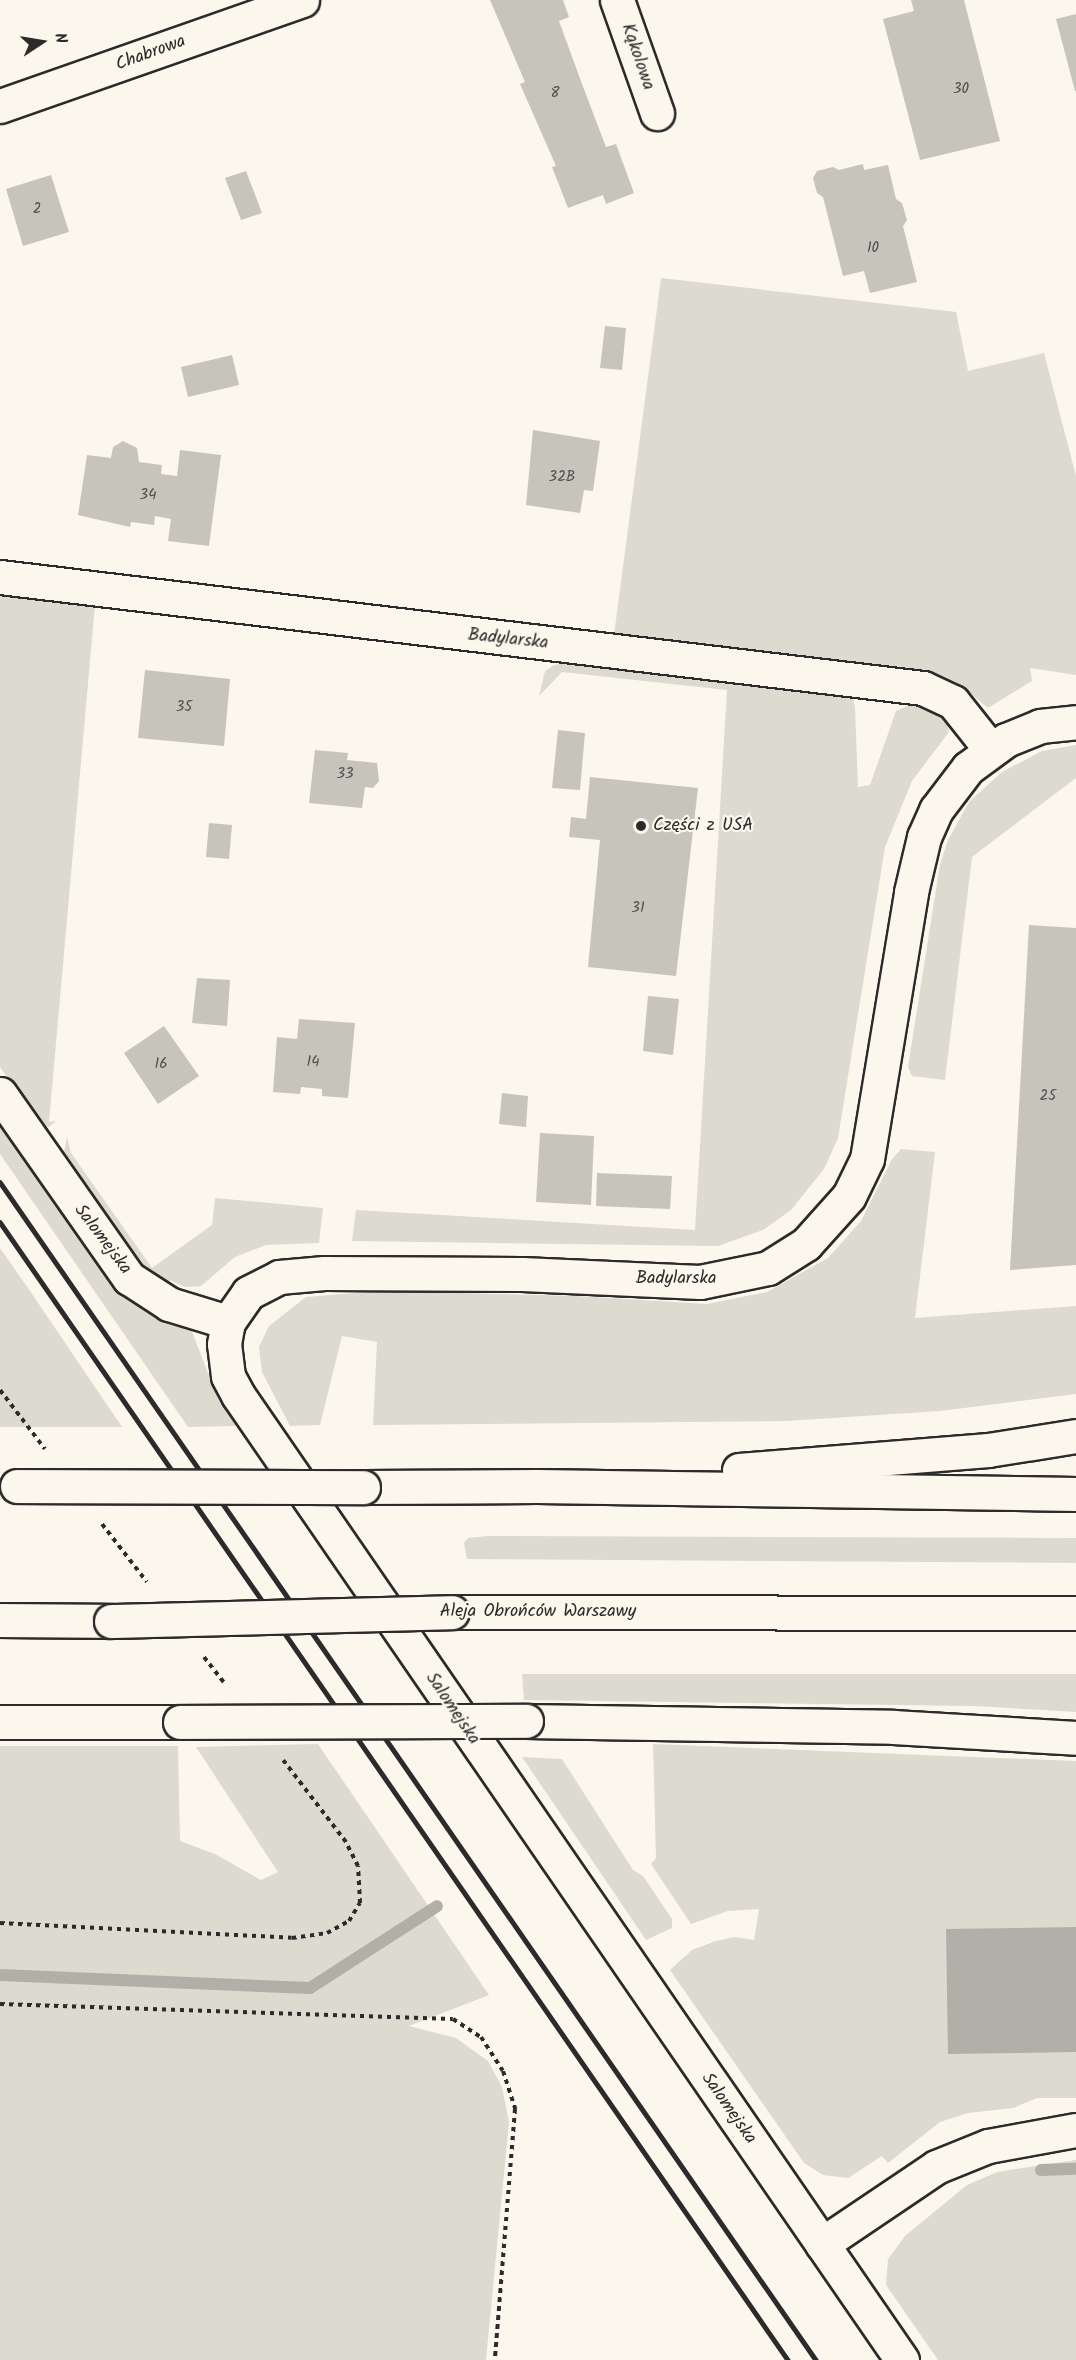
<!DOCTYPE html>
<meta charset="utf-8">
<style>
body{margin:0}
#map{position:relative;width:1076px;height:2360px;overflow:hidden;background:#fbf7ec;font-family:Kalam,sans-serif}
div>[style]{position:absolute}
.green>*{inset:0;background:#dddad0}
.water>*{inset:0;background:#b1afa7}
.stream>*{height:12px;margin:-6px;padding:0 6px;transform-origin:6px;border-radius:6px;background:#b1afa7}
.building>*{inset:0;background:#c7c4bc}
.path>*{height:4px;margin-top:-2px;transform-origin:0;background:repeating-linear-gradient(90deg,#2b2b2b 0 4.5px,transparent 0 9px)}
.roads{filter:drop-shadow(2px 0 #2b2b2b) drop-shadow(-2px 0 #2b2b2b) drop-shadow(0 2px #2b2b2b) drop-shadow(0 -2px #2b2b2b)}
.minor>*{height:33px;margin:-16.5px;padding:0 16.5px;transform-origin:16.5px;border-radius:16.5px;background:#fbf7ec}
.major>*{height:33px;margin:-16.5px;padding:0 16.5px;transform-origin:16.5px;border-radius:16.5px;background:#fbf7ec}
.rail>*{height:4.5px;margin:-2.25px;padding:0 2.25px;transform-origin:2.25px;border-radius:2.25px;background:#2b2b2b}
.bridges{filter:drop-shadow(2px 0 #2b2b2b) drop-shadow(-2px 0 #2b2b2b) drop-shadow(0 2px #2b2b2b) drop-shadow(0 -2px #2b2b2b)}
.minor-bridge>*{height:33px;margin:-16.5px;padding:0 16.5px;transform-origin:16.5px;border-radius:16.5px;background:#fbf7ec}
.major-bridge>*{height:33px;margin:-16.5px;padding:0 16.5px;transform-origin:16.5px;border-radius:16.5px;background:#fbf7ec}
.dots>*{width:16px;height:16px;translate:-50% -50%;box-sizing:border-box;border:3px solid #fbf7ec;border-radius:50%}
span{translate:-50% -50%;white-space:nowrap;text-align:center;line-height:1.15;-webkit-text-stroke:4.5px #fbf7ec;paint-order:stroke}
.number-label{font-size:15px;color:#52514f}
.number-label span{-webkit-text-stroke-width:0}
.street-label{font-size:18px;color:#2b2b2b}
.poi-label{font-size:18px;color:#2b2b2b}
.left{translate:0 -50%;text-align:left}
.north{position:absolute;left:12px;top:12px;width:60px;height:60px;-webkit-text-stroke:4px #fbf7ec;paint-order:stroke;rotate:78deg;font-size:16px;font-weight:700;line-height:24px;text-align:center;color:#2b2b2b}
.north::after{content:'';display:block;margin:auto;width:21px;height:27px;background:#2b2b2b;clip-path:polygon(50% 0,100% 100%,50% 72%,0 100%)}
</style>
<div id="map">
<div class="green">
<div style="clip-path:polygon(661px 278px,956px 312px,968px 371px,1044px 353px,1076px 476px,1076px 675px,1030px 668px,1032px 681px,988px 708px,964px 688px,933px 677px,614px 635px)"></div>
<div style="clip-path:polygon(0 594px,95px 605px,49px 1122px,56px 1121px,49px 1127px,42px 1126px,0 1067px)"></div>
<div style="clip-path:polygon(568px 663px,842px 693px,853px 699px,855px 707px,858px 787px,870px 785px,896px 711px,914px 703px,931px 709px,947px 724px,949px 732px,912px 781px,885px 847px,838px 1138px,824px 1169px,791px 1210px,763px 1230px,718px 1246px,352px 1241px,356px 1210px,695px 1230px,727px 690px,562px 672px,539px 696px,545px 671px,554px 665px)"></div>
<div style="clip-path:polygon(1076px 745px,1076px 778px,972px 857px,945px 1080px,912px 1076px,908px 1067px,940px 864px,948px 840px,969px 802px,1002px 772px,1042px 751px)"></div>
<div style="clip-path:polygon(0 1121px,124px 1298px,191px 1329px,213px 1386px,238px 1426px,188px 1427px,0 1154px)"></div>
<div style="clip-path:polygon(67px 1137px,71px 1153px,152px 1268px,212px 1225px,215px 1198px,323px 1208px,319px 1243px,266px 1245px,235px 1257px,201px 1286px,185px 1287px,170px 1280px,165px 1289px,143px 1274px,62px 1162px)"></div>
<div style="clip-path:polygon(901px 1149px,935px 1152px,915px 1318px,1076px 1306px,1076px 1394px,940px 1411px,786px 1421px,373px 1425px,377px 1342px,342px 1336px,320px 1425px,290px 1426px,262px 1372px,259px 1347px,269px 1326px,306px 1297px,378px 1291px,577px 1296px,707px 1304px,767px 1292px,828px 1258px,861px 1221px,892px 1159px)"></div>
<div style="clip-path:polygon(0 1248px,30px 1291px,122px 1427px,0 1427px)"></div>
<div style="clip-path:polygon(488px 1536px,1076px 1538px,1076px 1563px,467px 1559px,464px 1543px,468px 1538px)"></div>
<div style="clip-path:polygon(522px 1674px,1076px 1674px,1076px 1712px,975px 1706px,524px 1700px)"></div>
<div style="clip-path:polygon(318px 1744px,489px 1995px,409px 2026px,456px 2038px,488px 2061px,502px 2087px,509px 2122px,486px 2360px,0 2360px,0 1746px,178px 1746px,180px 1841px,215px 1854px,261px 1880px,278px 1872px,196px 1747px)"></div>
<div style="clip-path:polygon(653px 1744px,1076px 1761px,1076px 2098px,1037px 2098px,1013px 2108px,968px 2113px,940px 2122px,888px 2163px,882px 2156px,848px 2178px,823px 2175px,804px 2163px,670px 1970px,692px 1950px,716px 1941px,735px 1937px,754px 1940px,759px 1909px,728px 1911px,691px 1924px,651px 1864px,656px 1858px)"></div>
<div style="clip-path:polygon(522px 1757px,562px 1759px,633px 1870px,643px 1876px,672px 1919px,672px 1928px,646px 1940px)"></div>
<div style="clip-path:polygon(1076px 2160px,1076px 2360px,938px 2360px,886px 2285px,888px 2259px,905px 2236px,967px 2185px,997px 2172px)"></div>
</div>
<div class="water">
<div style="clip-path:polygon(1076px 1927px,1076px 2052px,948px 2054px,946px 1929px)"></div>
</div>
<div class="stream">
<div style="left:0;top:1975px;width:310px;rotate:2.4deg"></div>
<div style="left:310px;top:1988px;width:151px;rotate:-32.8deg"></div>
<div style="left:1041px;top:2170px;width:35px;rotate:-2deg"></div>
</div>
<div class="building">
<div style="clip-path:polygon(490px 0,563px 0,569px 17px,559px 21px,582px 84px,606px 147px,616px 144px,634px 193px,606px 204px,603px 195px,568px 208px,552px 167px,556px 166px,520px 84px,525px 82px)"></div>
<div style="clip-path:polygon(911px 0,964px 0,1000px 141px,920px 160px,883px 19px,914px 11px)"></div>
<div style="clip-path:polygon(1076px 14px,1076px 91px,1075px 91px,1056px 19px)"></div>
<div style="clip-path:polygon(863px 164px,864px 170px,888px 165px,896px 199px,902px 203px,907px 220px,903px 226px,917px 282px,870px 293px,864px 271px,843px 276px,823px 197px,817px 193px,813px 178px,817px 171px,833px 167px,839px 170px)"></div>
<div style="clip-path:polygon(246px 171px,262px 213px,241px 220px,225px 178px)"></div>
<div style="clip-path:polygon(51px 175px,69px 232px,23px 246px,6px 189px)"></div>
<div style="clip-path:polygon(605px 326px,626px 328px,622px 370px,600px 368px)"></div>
<div style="clip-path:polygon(232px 355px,239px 385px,188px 397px,181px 367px)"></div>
<div style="clip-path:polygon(533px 430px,600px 441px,593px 491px,584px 490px,580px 513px,526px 505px)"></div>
<div style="clip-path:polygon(123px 441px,137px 448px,139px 462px,162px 465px,161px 474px,177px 476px,180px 450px,221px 455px,209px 546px,168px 541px,171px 519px,155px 516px,154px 525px,131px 522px,130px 527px,78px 515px,87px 455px,111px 458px,113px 447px)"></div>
<div style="clip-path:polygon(145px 670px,230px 679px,224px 746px,138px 738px)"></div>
<div style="clip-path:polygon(558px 730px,585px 733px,580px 790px,552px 788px)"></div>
<div style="clip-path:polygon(315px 750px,348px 753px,347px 760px,377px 763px,379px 781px,373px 788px,365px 787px,362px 808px,309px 803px)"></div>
<div style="clip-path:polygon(590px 777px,698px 788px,676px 976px,588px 967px,600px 840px,569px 837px,571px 817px,586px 819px)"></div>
<div style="clip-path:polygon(209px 823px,232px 825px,229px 859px,206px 857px)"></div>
<div style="clip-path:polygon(1029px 925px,1076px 928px,1076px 1265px,1010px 1270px)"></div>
<div style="clip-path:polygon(197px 978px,230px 980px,227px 1026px,192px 1023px)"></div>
<div style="clip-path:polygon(648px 996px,679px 999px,673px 1055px,643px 1051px)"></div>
<div style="clip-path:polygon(299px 1019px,355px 1023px,348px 1098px,322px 1096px,322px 1089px,301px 1087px,300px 1094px,273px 1092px,277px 1037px,297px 1039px)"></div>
<div style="clip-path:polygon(164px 1026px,199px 1076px,158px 1104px,124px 1053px)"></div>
<div style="clip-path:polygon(502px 1093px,528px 1096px,526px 1127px,499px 1124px)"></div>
<div style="clip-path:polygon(540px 1133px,594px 1136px,591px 1205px,536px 1202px)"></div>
<div style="clip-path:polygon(597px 1173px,672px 1176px,670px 1209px,596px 1206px)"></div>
</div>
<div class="path">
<div style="left:0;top:1390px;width:74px;rotate:52.7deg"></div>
<div style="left:102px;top:1524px;width:73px;rotate:52.2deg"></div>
<div style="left:204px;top:1657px;width:34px;rotate:52deg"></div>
<div style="left:0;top:1923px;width:292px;rotate:2.9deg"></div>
<div style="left:292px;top:1938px;width:35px;rotate:-8deg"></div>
<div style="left:327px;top:1933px;width:25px;rotate:-29deg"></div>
<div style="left:349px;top:1921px;width:21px;rotate:-59deg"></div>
<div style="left:360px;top:1903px;width:37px;rotate:-93deg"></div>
<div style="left:358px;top:1866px;width:27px;rotate:-117deg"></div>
<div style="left:346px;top:1842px;width:103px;rotate:-127.5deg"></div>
<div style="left:0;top:2004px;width:453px;rotate:1.9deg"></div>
<div style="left:453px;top:2019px;width:33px;rotate:33deg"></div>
<div style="left:481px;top:2037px;width:40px;rotate:57.1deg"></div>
<div style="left:503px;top:2071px;width:40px;rotate:72deg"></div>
<div style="left:515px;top:2109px;width:252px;rotate:94.6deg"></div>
</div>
<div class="roads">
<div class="minor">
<div style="left:617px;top:0;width:120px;rotate:70.5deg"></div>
<div style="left:0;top:106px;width:320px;rotate:-19.3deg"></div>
<div style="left:0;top:577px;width:930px;rotate:6.86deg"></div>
<div style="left:923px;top:688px;width:33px;rotate:25deg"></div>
<div style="left:953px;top:702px;width:61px;rotate:51.6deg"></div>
<div style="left:0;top:1094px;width:225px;rotate:55deg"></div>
<div style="left:129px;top:1278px;width:48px;rotate:33deg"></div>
<div style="left:169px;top:1304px;width:62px;rotate:17deg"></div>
<div style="left:526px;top:1721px;width:367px;rotate:0.9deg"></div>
<div style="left:893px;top:1727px;width:183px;rotate:3.4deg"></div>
<div style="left:0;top:1722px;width:180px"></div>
<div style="left:822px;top:2244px;width:138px;rotate:-34deg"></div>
<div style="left:936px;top:2167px;width:56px;rotate:-22deg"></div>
<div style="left:988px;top:2146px;width:89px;rotate:-10.3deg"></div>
<div style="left:902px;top:2360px;width:1171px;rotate:-124.53deg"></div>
<div style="left:238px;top:1395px;width:21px;rotate:-118deg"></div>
<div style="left:228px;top:1376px;width:32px;rotate:-97deg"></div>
<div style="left:224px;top:1344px;width:22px;rotate:-80deg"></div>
<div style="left:228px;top:1322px;width:35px;rotate:-55deg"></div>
<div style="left:248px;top:1293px;width:35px;rotate:-27deg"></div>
<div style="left:279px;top:1277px;width:45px;rotate:-5.1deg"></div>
<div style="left:324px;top:1273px;width:198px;rotate:0.3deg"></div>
<div style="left:522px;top:1274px;width:178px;rotate:2.6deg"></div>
<div style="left:700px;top:1282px;width:69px;rotate:-11.6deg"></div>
<div style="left:768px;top:1268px;width:45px;rotate:-32.3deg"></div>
<div style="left:806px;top:1244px;width:64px;rotate:-48.1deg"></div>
<div style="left:849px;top:1196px;width:41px;rotate:-64.1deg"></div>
<div style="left:867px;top:1159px;width:271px;rotate:-80.6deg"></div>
<div style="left:911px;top:892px;width:57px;rotate:-76.7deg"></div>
<div style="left:924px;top:837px;width:30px;rotate:-66deg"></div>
<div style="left:936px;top:810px;width:53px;rotate:-52.7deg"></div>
<div style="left:968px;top:768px;width:47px;rotate:-36.4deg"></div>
<div style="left:1006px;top:740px;width:37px;rotate:-22deg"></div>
<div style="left:1040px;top:726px;width:36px;rotate:-6deg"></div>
</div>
<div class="major">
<div style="left:739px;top:1470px;width:250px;rotate:-4.6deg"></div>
<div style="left:988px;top:1450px;width:89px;rotate:-9deg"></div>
<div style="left:363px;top:1487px;width:174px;rotate:-0.3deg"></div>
<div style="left:537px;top:1486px;width:539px;rotate:0.85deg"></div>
<div style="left:452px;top:1612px;width:624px;rotate:0.09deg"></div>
<div style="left:0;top:1620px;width:111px;rotate:0.5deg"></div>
</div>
</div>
<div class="rail">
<div style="left:0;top:1182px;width:1433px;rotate:55.29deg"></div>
<div style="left:0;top:1222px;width:1384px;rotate:55.3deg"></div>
</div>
<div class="bridges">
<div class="minor-bridge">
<div style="left:180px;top:1722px;width:346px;rotate:-0.2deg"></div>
</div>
<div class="major-bridge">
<div style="left:17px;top:1486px;width:346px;rotate:0.2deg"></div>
<div style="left:111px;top:1621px;width:341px;rotate:-1.5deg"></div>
</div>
</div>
<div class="dots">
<div style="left:641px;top:826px;background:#2b2b2b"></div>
</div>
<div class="number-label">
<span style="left:961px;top:90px">30</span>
<span style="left:555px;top:94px">8</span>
<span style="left:37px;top:210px">2</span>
<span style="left:873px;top:249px">10</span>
<span style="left:562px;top:478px">32B</span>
<span style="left:148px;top:496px">34</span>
<span style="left:184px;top:708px">35</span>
<span style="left:345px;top:775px">33</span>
<span style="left:638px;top:909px">31</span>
<span style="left:313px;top:1063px">14</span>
<span style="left:161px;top:1065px">16</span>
<span style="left:1048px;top:1097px">25</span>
</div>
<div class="street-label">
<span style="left:151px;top:54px;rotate:-20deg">Chabrowa</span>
<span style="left:637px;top:57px;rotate:71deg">Kąkolowa</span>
<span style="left:508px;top:640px;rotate:6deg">Badylarska</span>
<span style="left:102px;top:1240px;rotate:53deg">Salomejska</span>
<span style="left:676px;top:1279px">Badylarska</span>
<span style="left:538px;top:1612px">Aleja Obrońców Warszawy</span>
<span style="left:452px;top:1709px;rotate:56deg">Salomejska</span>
<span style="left:728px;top:2109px;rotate:55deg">Salomejska</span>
</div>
<div class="poi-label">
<span class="left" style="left:653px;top:826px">Części z USA</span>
</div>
<div class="north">N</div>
</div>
